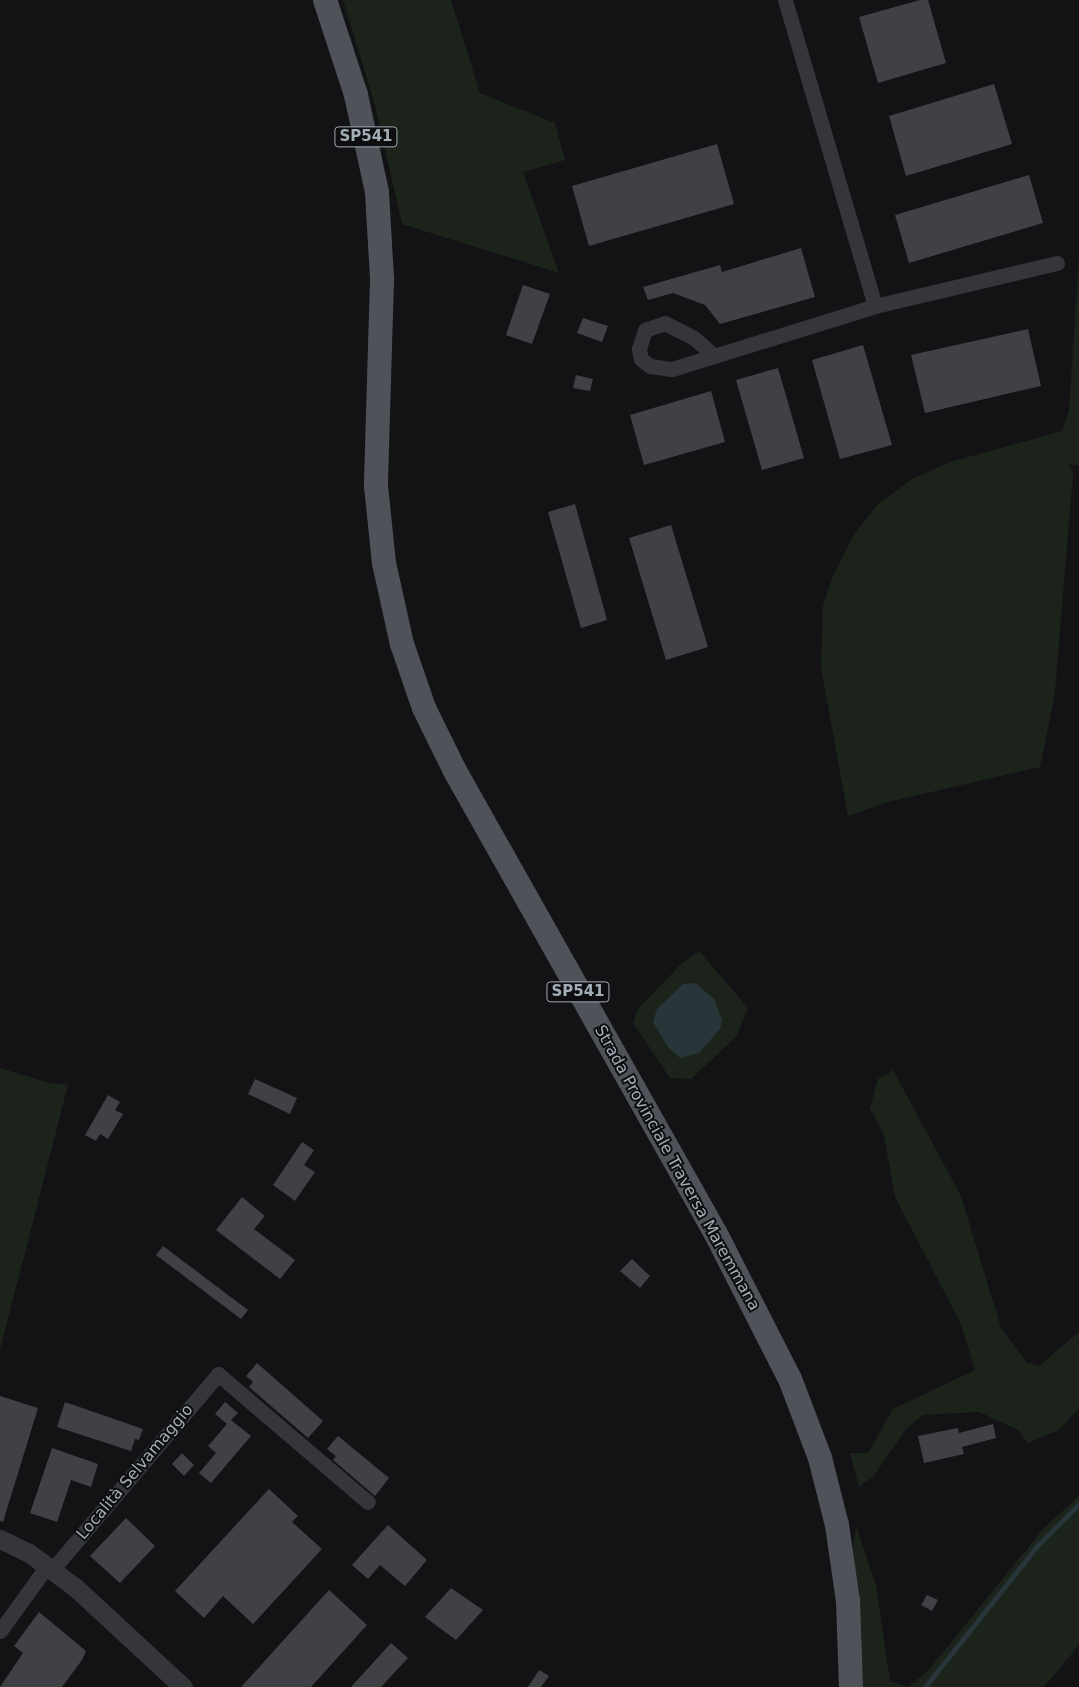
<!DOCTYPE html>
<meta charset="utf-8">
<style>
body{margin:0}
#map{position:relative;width:1079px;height:1687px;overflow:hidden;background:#131315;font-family:"DejaVu Sans",sans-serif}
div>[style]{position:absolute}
.green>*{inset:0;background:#1b231b}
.water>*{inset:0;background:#283539}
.stream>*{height:4.5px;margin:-2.25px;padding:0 2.25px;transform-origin:2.25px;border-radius:2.25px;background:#283539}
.building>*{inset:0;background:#3f4145}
.minor>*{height:15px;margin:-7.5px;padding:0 7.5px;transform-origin:7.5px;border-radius:7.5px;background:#34363a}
.tertiary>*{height:19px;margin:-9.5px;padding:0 9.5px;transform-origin:9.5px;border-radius:9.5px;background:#34363a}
.primary>*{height:24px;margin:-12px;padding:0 12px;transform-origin:12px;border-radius:12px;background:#4f5359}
span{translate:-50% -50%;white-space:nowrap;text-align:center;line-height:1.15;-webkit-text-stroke:4px #0e0e10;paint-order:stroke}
.shield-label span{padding:1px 4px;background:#0e0e10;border:1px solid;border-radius:4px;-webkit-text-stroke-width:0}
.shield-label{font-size:15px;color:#a3adb6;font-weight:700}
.street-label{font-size:16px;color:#a3adb6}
</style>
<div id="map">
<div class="green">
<div style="clip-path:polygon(343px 0,451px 0,480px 93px,555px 123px,565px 160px,523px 172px,559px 273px,402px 224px,375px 105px)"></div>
<div style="clip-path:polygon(1079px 258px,1079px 466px,1069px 464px,1073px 475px,1055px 693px,1040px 767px,888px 802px,848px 816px,821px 668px,823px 606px,833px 576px,853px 536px,878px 504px,912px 479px,950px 462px,1062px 431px,1069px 410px)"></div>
<div style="clip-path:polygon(699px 951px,748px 1008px,736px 1037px,691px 1079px,670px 1078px,633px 1023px,638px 1009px,680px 965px)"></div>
<div style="clip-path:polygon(0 1068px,50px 1083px,68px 1085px,0 1350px)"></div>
<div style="clip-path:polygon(893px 1070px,961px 1196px,1001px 1328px,1027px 1363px,1039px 1366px,1079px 1332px,1079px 1408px,1059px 1430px,1028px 1443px,1018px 1430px,979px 1412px,923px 1415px,906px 1429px,873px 1477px,859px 1487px,850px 1453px,868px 1453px,893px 1409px,975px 1370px,961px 1324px,895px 1197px,884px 1136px,870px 1108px,878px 1079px)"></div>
<div style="clip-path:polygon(1079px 1496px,1079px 1645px,1044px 1687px,860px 1687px,852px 1552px,856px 1526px,876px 1585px,890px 1681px,908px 1687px,927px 1672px,1044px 1528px)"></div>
</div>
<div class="water">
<div style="clip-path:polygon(695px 983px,714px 999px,722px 1020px,720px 1029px,699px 1053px,680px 1058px,668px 1047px,653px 1022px,657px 1009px,683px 984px)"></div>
</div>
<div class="stream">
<div style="left:925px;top:1687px;width:181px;rotate:-51.5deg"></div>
<div style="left:1038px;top:1545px;width:58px;rotate:-45deg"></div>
</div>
<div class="building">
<div style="clip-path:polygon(920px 0,928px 0,946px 63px,878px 83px,859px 17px)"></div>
<div style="clip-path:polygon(994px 84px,1012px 144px,906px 176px,889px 116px)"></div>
<div style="clip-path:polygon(717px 144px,734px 204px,589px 246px,572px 186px)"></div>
<div style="clip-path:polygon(1029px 175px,1043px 223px,909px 263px,895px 215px)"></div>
<div style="clip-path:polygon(801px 248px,815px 297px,720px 324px,705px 305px,673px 293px,648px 300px,643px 287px,720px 265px,722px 272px)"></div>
<div style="clip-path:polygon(523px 285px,550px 294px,532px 344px,506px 335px)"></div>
<div style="clip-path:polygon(583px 318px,608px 326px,602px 342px,577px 333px)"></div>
<div style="clip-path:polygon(1028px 329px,1041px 386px,925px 413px,911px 355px)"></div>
<div style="clip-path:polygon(863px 345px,892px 445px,840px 459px,812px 360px)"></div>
<div style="clip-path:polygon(778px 368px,804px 458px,762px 470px,736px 380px)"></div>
<div style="clip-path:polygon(576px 375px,593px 379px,590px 391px,573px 388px)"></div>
<div style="clip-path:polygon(711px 391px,725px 442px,644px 465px,630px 415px)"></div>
<div style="clip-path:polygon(575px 504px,607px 620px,581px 628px,548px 512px)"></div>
<div style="clip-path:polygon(671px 525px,708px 647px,666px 660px,629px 538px)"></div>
<div style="clip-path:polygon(255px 1079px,297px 1098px,290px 1114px,248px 1094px)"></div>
<div style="clip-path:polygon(108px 1095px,120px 1102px,115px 1110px,123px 1114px,108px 1139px,100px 1134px,96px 1141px,85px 1135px)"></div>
<div style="clip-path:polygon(302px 1142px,314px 1150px,304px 1165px,315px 1172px,295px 1201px,273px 1185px)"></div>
<div style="clip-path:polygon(242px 1197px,265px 1216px,254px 1229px,295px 1260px,280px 1279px,216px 1230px)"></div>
<div style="clip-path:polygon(163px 1246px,248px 1310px,241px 1319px,156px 1255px)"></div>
<div style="clip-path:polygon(632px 1259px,650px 1276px,640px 1288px,620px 1271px)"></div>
<div style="clip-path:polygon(257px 1363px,323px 1421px,308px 1438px,249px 1387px,253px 1382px,246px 1376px)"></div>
<div style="clip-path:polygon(0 1396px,38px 1408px,3px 1522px,0 1521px)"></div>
<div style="clip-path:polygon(65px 1402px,143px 1429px,139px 1440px,135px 1439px,131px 1451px,57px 1427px)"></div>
<div style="clip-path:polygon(225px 1402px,238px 1413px,231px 1420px,251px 1436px,211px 1483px,199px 1473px,216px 1453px,208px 1446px,227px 1424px,215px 1414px)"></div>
<div style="clip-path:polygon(993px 1424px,996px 1438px,962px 1447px,964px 1454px,924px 1463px,918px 1436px,958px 1428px,959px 1433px)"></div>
<div style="clip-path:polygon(338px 1436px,389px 1478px,375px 1496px,333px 1460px,336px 1456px,327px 1449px)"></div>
<div style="clip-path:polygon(52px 1448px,98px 1464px,91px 1487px,71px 1480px,57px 1522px,30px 1513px)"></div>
<div style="clip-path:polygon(182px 1453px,194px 1465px,184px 1476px,172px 1464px)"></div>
<div style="clip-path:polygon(269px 1489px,298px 1516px,292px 1522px,322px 1549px,253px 1624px,223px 1596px,204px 1618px,175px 1591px)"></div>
<div style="clip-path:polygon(126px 1518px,155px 1546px,120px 1583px,90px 1556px)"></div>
<div style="clip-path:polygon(388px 1525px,427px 1560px,405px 1586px,380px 1565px,368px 1579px,352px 1565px)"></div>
<div style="clip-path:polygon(451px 1588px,483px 1610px,456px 1640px,425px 1617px)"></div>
<div style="clip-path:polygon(329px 1590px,367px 1625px,311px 1687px,241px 1687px)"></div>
<div style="clip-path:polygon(927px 1595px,938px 1600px,932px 1611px,921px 1605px)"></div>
<div style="clip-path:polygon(39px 1612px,86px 1651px,82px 1660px,62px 1687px,0 1687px,23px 1653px,14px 1646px)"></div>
<div style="clip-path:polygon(391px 1643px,408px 1658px,381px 1687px,351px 1687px)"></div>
<div style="clip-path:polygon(539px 1670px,549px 1676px,541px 1687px,528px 1687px)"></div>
</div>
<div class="minor">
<div style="left:785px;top:0;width:319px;rotate:73.6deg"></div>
<div style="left:713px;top:355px;width:25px;rotate:-138deg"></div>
<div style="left:694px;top:338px;width:33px;rotate:-153deg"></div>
<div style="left:665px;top:323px;width:21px;rotate:161deg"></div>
<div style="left:645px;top:330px;width:20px;rotate:108deg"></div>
<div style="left:639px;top:349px;width:10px;rotate:79deg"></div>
<div style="left:641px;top:359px;width:11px;rotate:38deg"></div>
<div style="left:650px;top:366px;width:22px;rotate:8deg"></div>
<div style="left:672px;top:369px;width:213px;rotate:-17.2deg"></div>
<div style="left:875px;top:306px;width:187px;rotate:-13.3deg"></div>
<div style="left:52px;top:1570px;width:257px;rotate:-49.7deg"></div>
<div style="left:218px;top:1374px;width:197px;rotate:40.5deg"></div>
<div style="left:0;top:1631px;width:80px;rotate:-54.1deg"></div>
</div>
<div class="tertiary">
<div style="left:0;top:1539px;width:32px;rotate:26deg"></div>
<div style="left:29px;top:1553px;width:59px;rotate:36.7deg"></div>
<div style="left:76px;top:1588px;width:146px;rotate:42.8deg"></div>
</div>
<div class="primary">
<div style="left:325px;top:0;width:100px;rotate:71.9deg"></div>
<div style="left:356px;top:95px;width:99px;rotate:77.8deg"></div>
<div style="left:377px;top:192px;width:87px;rotate:86.7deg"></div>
<div style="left:382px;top:279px;width:207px;rotate:91.7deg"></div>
<div style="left:376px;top:486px;width:77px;rotate:84.1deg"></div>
<div style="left:384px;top:563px;width:83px;rotate:77.5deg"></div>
<div style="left:402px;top:644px;width:68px;rotate:71deg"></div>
<div style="left:424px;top:708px;width:70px;rotate:63.8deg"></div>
<div style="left:455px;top:771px;width:531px;rotate:60.59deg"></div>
<div style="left:716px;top:1234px;width:163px;rotate:63deg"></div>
<div style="left:790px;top:1379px;width:85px;rotate:69.2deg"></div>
<div style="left:820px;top:1458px;width:69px;rotate:75.8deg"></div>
<div style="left:837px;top:1525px;width:77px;rotate:81.8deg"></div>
<div style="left:848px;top:1601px;width:86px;rotate:88deg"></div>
</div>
<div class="shield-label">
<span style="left:366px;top:137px">SP541</span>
<span style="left:578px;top:992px">SP541</span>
</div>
<div class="street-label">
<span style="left:677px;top:1168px;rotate:61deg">Strada Provinciale Traversa Maremmana</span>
<span style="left:135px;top:1472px;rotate:-50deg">Località Selvamaggio</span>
</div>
</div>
